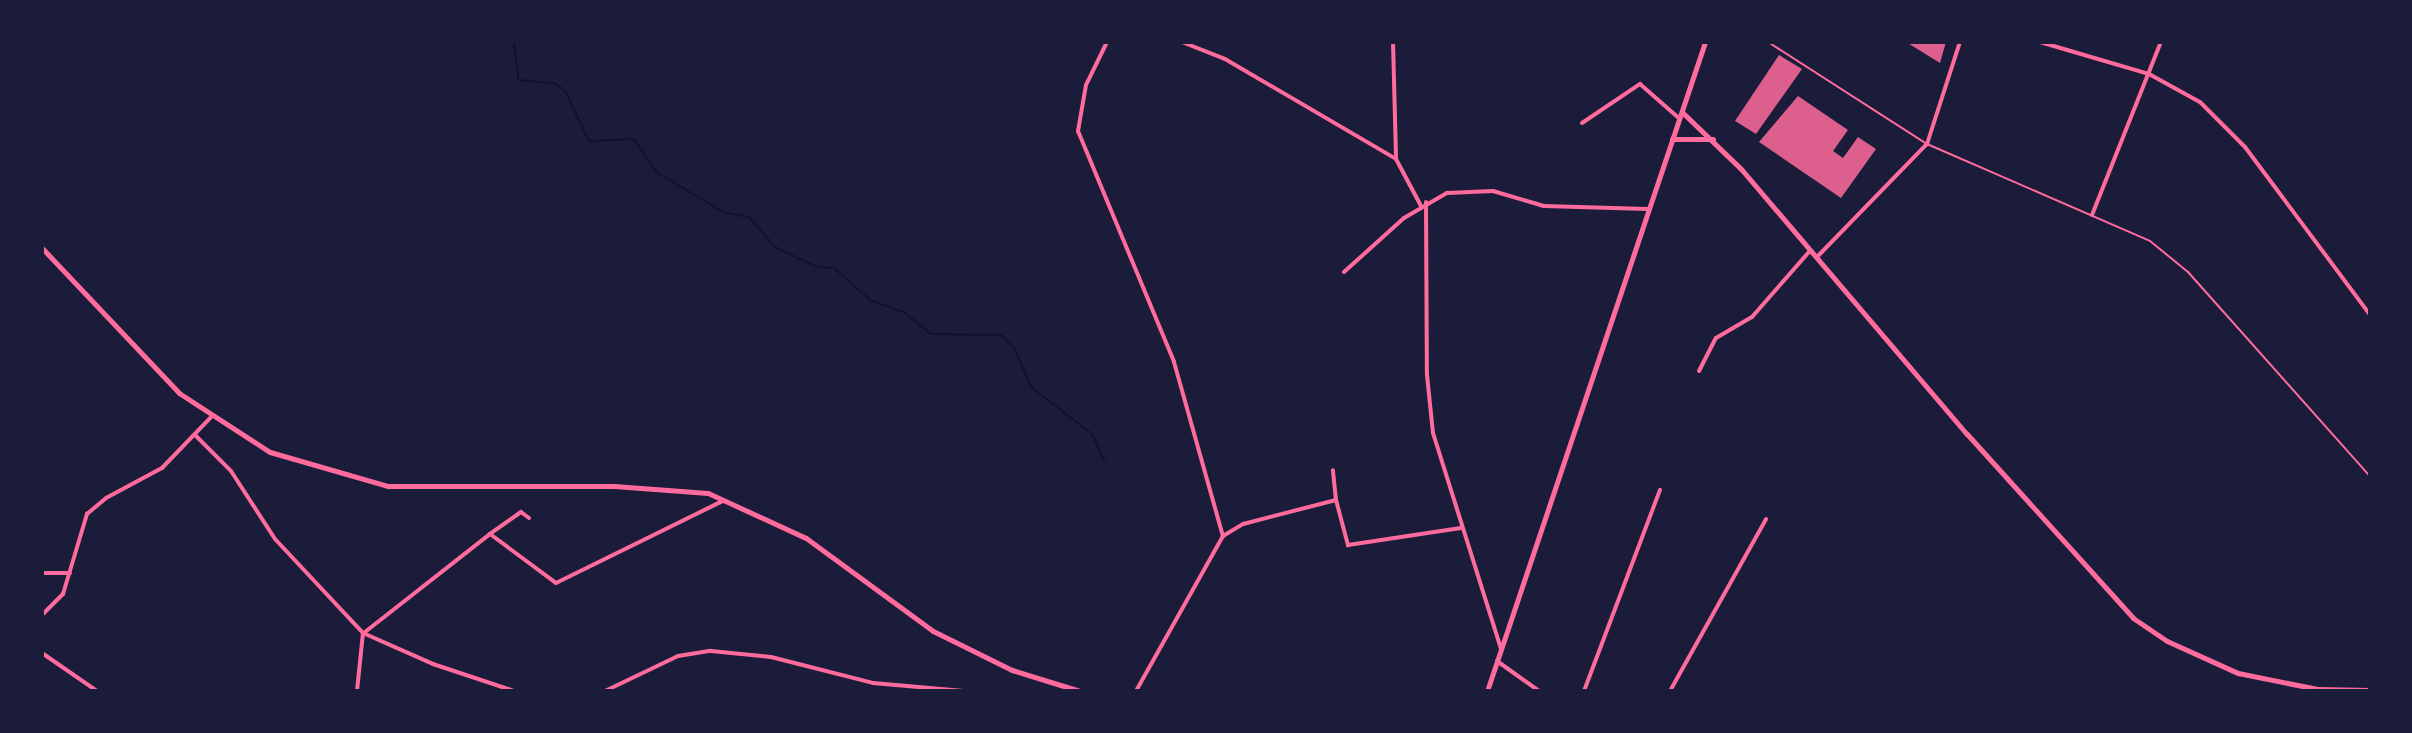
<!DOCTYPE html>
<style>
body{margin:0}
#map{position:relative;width:2412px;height:733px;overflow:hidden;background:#1b1b3a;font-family:"Fira Sans Condensed",sans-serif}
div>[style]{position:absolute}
.stream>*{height:2px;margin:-1px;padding:0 1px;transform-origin:1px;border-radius:1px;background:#12122b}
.building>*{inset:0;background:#dd5f8e}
.service>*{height:2px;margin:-1px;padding:0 1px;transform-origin:1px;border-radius:1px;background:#ff6b9d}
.minor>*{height:4px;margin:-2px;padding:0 2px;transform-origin:2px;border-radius:2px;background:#ff6b9d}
.tertiary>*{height:5px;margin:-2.5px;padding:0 2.5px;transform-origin:2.5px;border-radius:2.5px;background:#ff6b9d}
span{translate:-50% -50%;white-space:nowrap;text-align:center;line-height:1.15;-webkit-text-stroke:8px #1b1b3a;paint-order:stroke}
.frame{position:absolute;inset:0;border:44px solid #1b1b3a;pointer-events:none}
</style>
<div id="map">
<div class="stream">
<div style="left:514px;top:42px;width:38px;rotate:83deg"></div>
<div style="left:519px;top:80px;width:37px;rotate:6deg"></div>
<div style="left:556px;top:84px;width:11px;rotate:38deg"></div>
<div style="left:565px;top:91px;width:55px;rotate:64.4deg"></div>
<div style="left:589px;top:141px;width:45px;rotate:-2.5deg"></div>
<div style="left:634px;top:139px;width:40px;rotate:56deg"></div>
<div style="left:656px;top:172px;width:78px;rotate:30.8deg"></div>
<div style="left:723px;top:212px;width:26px;rotate:11deg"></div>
<div style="left:749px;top:217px;width:40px;rotate:49deg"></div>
<div style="left:775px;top:247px;width:47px;rotate:25.5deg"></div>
<div style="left:817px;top:267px;width:17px;rotate:3deg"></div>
<div style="left:834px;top:268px;width:48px;rotate:41.6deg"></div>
<div style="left:870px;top:300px;width:37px;rotate:20deg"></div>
<div style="left:905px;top:313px;width:33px;rotate:39deg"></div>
<div style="left:931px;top:334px;width:70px;rotate:0.8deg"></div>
<div style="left:1001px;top:335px;width:20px;rotate:45deg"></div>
<div style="left:1015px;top:349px;width:41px;rotate:67.2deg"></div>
<div style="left:1031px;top:387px;width:77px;rotate:37.6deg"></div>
<div style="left:1092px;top:434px;width:29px;rotate:65deg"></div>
</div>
<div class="building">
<div style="clip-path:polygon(1906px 42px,1946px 42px,1940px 63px)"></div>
<div style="clip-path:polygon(1779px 55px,1802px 69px,1756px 134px,1735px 121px)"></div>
<div style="clip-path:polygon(1798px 96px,1848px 130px,1833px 151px,1843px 158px,1858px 137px,1876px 149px,1841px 198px,1759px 142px)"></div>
</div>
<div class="service">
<div style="left:1768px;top:42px;width:189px;rotate:32.7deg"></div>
<div style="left:1927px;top:144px;width:243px;rotate:23.5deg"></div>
<div style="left:2150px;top:241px;width:49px;rotate:39.2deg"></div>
<div style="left:2188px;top:272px;width:273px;rotate:48.3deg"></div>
</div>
<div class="minor">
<div style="left:1107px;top:42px;width:48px;rotate:116deg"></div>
<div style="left:1086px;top:85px;width:47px;rotate:99.9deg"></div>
<div style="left:1078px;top:131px;width:250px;rotate:67.4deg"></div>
<div style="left:1174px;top:362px;width:181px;rotate:74.3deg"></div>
<div style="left:1182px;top:42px;width:46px;rotate:21.6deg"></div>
<div style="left:1225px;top:59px;width:198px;rotate:30.3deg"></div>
<div style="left:1393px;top:42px;width:117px;rotate:88.5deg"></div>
<div style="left:1396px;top:159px;width:53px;rotate:62deg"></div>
<div style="left:2040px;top:42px;width:114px;rotate:16.4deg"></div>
<div style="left:2149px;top:74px;width:58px;rotate:28.8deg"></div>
<div style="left:2200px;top:102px;width:64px;rotate:45deg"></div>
<div style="left:2245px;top:147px;width:209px;rotate:53.3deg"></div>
<div style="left:1582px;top:123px;width:70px;rotate:-33.9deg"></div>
<div style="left:1640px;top:84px;width:53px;rotate:41.2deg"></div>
<div style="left:1426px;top:202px;width:173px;rotate:89.7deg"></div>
<div style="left:1427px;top:375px;width:58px;rotate:84.1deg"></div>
<div style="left:1433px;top:433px;width:226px;rotate:72.5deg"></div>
<div style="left:2092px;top:215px;width:186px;rotate:-68.3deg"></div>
<div style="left:1817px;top:257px;width:158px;rotate:-45.8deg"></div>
<div style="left:1927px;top:144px;width:107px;rotate:-72.1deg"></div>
<div style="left:1344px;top:272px;width:81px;rotate:-42deg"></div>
<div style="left:1404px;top:218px;width:50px;rotate:-30.2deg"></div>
<div style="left:1447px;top:193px;width:46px;rotate:-2.5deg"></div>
<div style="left:1493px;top:191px;width:53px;rotate:16.4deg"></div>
<div style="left:1544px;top:206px;width:103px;rotate:1.7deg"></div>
<div style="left:1699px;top:371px;width:37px;rotate:-63deg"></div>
<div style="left:1716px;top:338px;width:42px;rotate:-30.3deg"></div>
<div style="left:1752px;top:317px;width:86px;rotate:-48.8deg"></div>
<div style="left:196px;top:436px;width:49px;rotate:45deg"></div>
<div style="left:231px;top:471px;width:81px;rotate:57.1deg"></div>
<div style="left:275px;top:539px;width:129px;rotate:46.9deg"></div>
<div style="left:363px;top:633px;width:77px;rotate:23.9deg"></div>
<div style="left:433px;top:664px;width:85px;rotate:18.4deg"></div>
<div style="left:1336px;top:500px;width:47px;rotate:75.1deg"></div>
<div style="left:1348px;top:545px;width:114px;rotate:-8.6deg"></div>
<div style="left:529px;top:518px;width:10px;rotate:-143deg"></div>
<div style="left:521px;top:512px;width:38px;rotate:145deg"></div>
<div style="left:490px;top:534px;width:82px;rotate:36.6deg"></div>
<div style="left:556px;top:583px;width:186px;rotate:-26.2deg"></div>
<div style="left:42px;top:573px;width:28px"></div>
<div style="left:42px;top:615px;width:30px;rotate:-45deg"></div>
<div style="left:63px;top:594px;width:84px;rotate:-73.3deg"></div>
<div style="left:87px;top:514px;width:25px;rotate:-40deg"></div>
<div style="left:106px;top:498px;width:64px;rotate:-28.2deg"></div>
<div style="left:162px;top:468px;width:71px;rotate:-46.1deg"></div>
<div style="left:365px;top:632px;width:159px;rotate:-38.1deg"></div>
<div style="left:42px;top:653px;width:67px;rotate:34.6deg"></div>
<div style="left:1497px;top:661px;width:52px;rotate:35.5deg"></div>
<div style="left:357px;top:691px;width:58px;rotate:-84.1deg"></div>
<div style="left:605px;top:691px;width:81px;rotate:-25.6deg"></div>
<div style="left:678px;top:656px;width:33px;rotate:-9deg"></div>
<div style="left:711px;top:651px;width:60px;rotate:5.7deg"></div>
<div style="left:771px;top:657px;width:105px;rotate:14.3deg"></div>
<div style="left:873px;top:683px;width:91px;rotate:5deg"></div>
<div style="left:1136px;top:691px;width:178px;rotate:-60.7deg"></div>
<div style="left:1223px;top:536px;width:23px;rotate:-31deg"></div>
<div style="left:1243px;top:524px;width:96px;rotate:-14.5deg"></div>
<div style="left:1336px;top:500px;width:30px;rotate:-96deg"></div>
<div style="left:1584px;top:691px;width:215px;rotate:-69.3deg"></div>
<div style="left:1670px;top:691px;width:197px;rotate:-60.8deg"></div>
</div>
<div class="tertiary">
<div style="left:1682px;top:112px;width:83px;rotate:44deg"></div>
<div style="left:1742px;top:170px;width:347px;rotate:49.6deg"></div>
<div style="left:1967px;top:434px;width:248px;rotate:47.9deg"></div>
<div style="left:2133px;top:618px;width:41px;rotate:34.1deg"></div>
<div style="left:2167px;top:641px;width:78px;rotate:24.3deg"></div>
<div style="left:2238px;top:673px;width:81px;rotate:11.4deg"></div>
<div style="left:2317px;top:689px;width:53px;rotate:1.1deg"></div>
<div style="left:1672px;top:139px;width:41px"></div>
<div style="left:42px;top:248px;width:199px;rotate:46.6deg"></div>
<div style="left:179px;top:393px;width:108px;rotate:33deg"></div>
<div style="left:270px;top:452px;width:123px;rotate:16.1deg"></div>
<div style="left:388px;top:486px;width:226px"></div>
<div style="left:614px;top:486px;width:94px;rotate:4.3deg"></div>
<div style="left:708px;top:493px;width:108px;rotate:24.7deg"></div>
<div style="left:806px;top:538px;width:157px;rotate:36.2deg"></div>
<div style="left:933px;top:631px;width:88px;rotate:26.3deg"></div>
<div style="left:1012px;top:670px;width:71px;rotate:17.2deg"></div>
<div style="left:1487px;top:691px;width:685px;rotate:-71.43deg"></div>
</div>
<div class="frame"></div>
</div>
